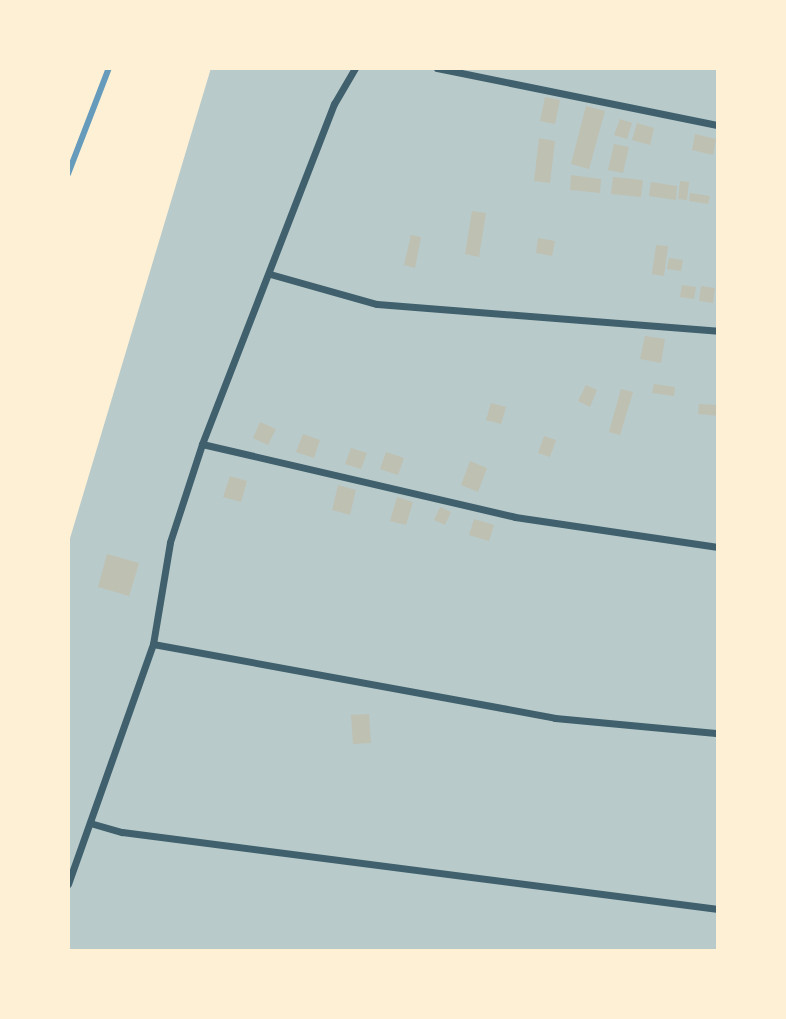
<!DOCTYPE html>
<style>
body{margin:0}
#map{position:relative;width:786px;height:1019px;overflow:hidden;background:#fdf0d5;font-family:"IBM Plex Sans",sans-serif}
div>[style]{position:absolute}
.green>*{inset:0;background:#b9caca}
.stream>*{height:6px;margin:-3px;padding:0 3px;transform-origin:3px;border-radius:3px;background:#669bbc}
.building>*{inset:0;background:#bec0b2}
.minor>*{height:7px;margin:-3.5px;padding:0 3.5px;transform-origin:3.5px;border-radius:3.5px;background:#3f606c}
span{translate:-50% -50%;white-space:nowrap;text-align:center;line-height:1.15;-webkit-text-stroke:7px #fdf0d5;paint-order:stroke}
.frame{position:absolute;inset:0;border:70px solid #fdf0d5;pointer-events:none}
</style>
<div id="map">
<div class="green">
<div style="clip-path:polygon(211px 68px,718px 68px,718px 951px,68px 951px,68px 545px)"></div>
</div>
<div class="stream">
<div style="left:68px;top:174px;width:114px;rotate:-68.9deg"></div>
</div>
<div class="building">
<div style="clip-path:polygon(545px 97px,560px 100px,555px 124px,540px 121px)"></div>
<div style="clip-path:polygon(586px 106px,605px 111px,589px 169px,571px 164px)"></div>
<div style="clip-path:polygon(620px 119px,632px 123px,627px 139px,614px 135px)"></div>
<div style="clip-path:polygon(637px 123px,654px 128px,650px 145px,632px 140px)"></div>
<div style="clip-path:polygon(695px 134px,716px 139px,713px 155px,692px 150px)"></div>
<div style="clip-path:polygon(539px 138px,555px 141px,550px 183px,534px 181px)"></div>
<div style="clip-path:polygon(614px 144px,629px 147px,623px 173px,608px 170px)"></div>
<div style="clip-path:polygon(571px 175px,601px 179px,600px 193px,570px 190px)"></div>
<div style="clip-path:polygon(613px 177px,643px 180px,641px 197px,611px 194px)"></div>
<div style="clip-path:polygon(680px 181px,689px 182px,687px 200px,678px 199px)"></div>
<div style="clip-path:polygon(651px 182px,677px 186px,676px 200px,649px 196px)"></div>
<div style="clip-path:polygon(690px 193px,710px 196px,708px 204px,689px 201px)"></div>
<div style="clip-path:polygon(472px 211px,486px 213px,479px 257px,465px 254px)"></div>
<div style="clip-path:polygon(411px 235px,421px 237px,415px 268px,404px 265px)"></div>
<div style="clip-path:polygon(538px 238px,555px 241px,552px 256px,536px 253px)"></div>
<div style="clip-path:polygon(656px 245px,668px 246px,664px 276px,652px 274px)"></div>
<div style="clip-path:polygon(669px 258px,683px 260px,681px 271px,667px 269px)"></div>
<div style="clip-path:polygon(682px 285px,696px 287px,694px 299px,680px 297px)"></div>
<div style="clip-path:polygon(701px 286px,715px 288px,713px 303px,699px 301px)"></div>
<div style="clip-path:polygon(645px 336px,665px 339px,661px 363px,640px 359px)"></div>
<div style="clip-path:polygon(654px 384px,675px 387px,674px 396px,652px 393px)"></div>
<div style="clip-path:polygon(586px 385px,597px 390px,590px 407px,578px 401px)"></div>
<div style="clip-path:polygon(621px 389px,633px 392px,620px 435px,609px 432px)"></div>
<div style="clip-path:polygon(491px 403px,506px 407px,501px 424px,486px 420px)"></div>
<div style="clip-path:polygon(699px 404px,718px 405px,718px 416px,698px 414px)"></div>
<div style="clip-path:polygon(260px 422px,276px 429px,268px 445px,253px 438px)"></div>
<div style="clip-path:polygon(303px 434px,320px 440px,314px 458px,296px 452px)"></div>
<div style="clip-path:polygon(544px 436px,556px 440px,550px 457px,538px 453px)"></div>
<div style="clip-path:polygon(351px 448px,367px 453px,361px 469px,345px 464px)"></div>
<div style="clip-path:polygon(386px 452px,404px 458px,398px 475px,380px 469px)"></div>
<div style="clip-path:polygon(470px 461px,487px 468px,478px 492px,461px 485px)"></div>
<div style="clip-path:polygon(230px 476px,247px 481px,241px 502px,223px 497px)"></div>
<div style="clip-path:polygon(338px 485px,356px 490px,350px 515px,332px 510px)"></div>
<div style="clip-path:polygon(397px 497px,413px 502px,406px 525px,390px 521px)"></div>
<div style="clip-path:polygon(440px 507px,451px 512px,445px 525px,434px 520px)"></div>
<div style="clip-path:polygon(474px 519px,494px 525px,489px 541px,469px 535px)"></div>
<div style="clip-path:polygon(107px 554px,139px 563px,129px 596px,98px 587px)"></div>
<div style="clip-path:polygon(369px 714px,371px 743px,353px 744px,351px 715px)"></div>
</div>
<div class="minor">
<div style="left:437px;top:68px;width:287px;rotate:11.5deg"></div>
<div style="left:270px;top:274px;width:111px;rotate:15.7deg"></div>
<div style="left:377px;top:304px;width:342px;rotate:4.5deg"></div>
<div style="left:202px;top:444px;width:321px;rotate:13.1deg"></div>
<div style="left:515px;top:517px;width:205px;rotate:8.4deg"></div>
<div style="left:153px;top:644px;width:409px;rotate:10.4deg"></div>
<div style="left:555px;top:718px;width:164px;rotate:5.3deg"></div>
<div style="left:90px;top:823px;width:33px;rotate:16deg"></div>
<div style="left:122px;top:832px;width:601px;rotate:7.36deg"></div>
<div style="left:68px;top:884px;width:255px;rotate:-70.5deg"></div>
<div style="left:153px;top:644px;width:103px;rotate:-80.5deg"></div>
<div style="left:170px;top:542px;width:103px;rotate:-71.9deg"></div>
<div style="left:202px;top:444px;width:365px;rotate:-68.8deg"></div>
<div style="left:334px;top:104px;width:42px;rotate:-59.7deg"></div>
</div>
<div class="frame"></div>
</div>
